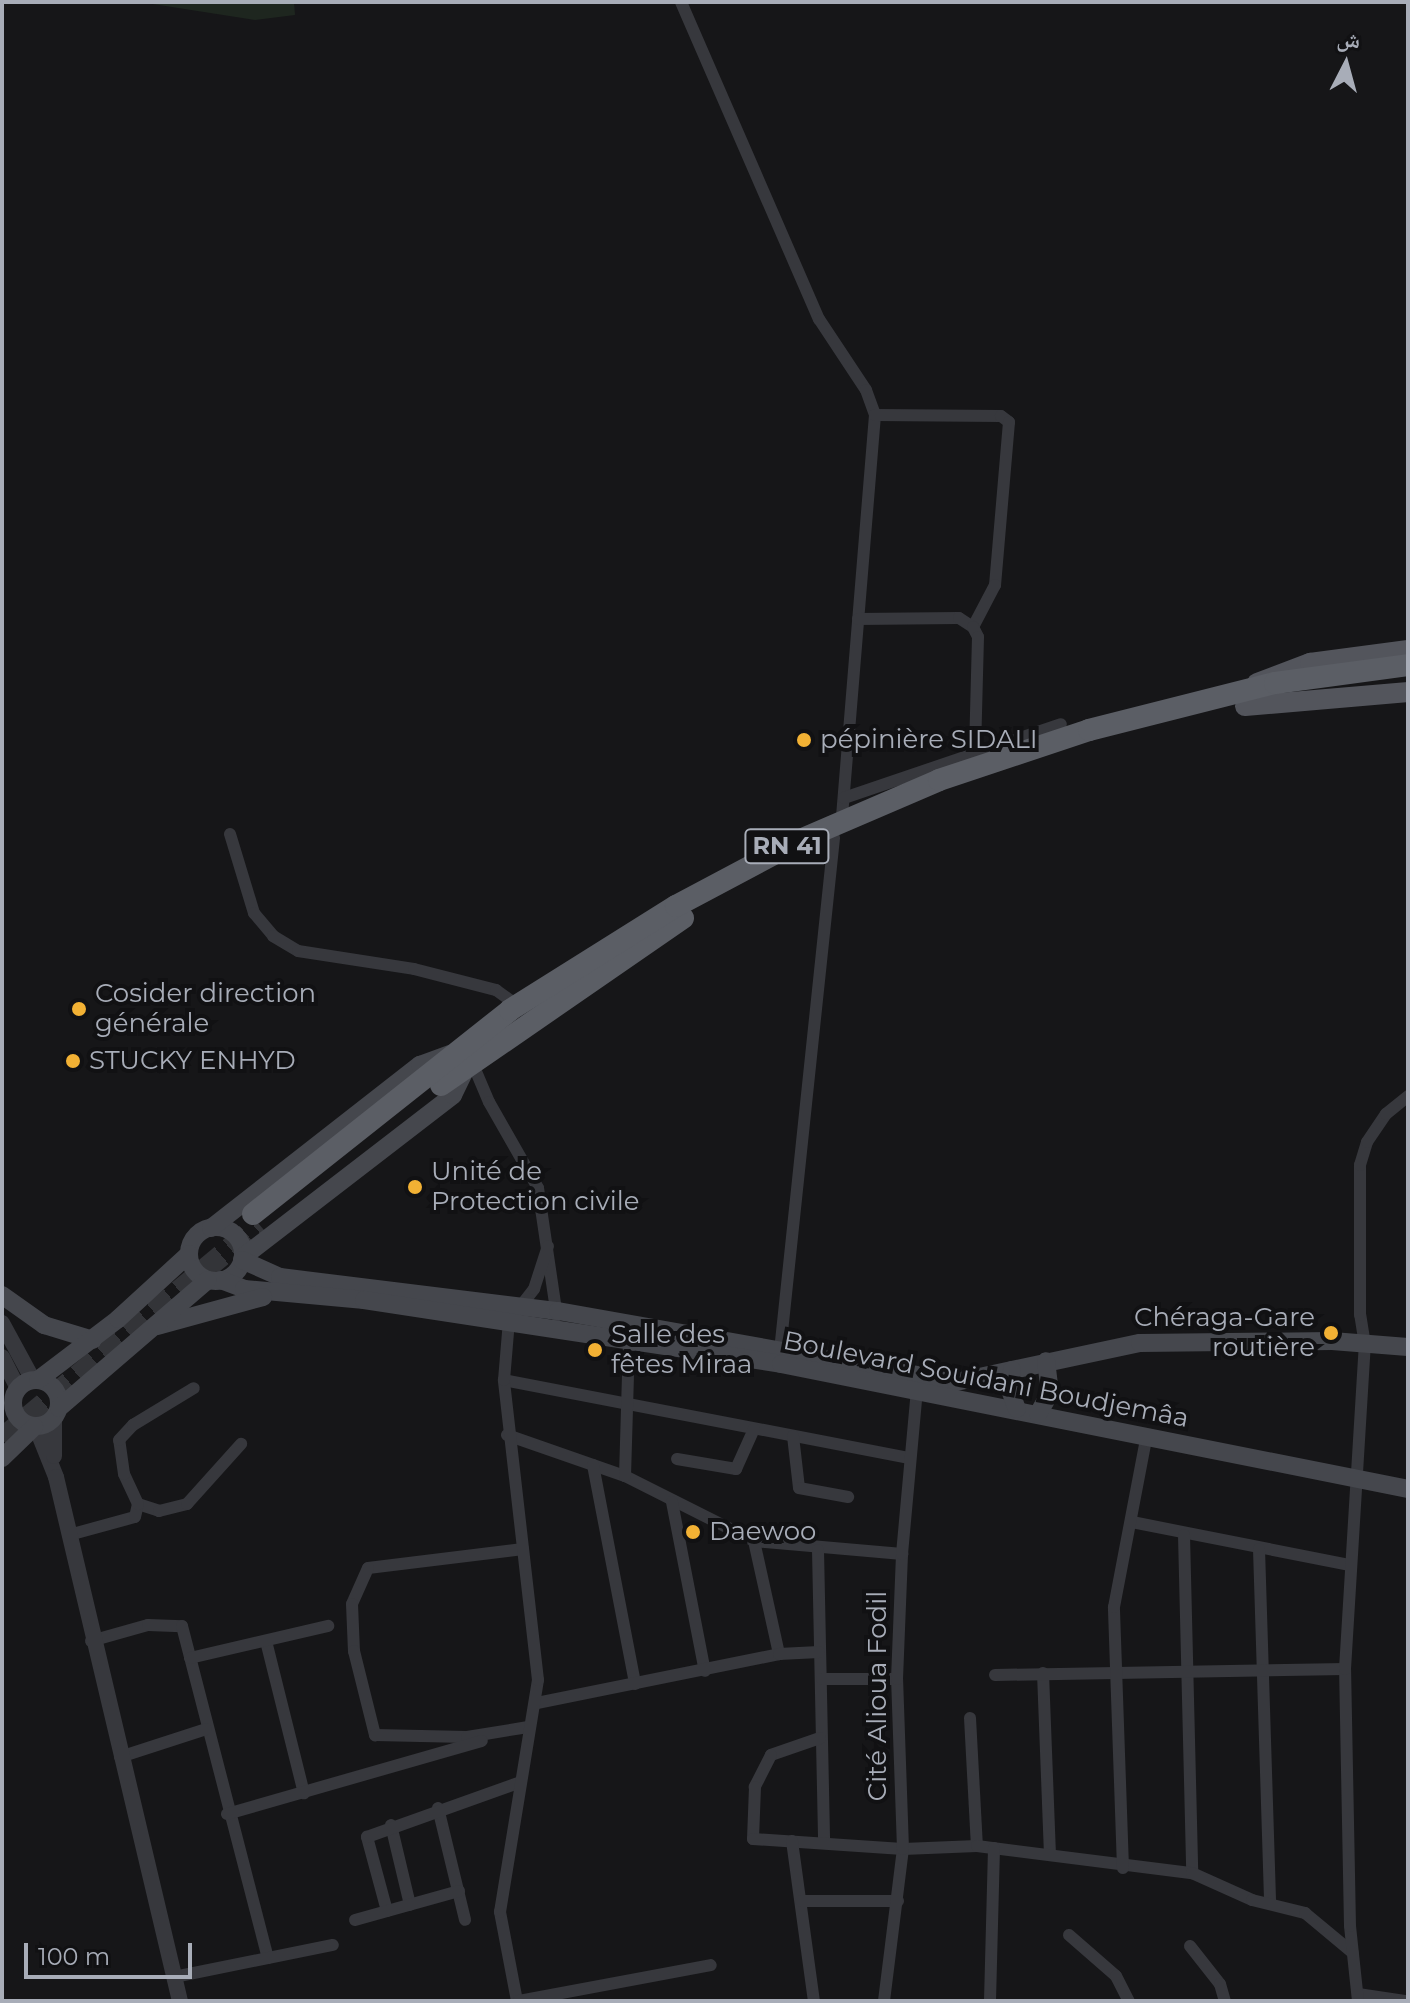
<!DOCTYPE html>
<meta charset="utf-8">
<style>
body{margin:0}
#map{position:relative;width:1410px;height:2003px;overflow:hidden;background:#161618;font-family:Montserrat,"Noto Naskh Arabic",sans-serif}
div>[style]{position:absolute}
.green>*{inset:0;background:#1e261f}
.trunk-tunnel>*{height:22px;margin-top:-11px;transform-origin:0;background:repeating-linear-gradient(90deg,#333438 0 22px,transparent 0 33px)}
.minor>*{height:12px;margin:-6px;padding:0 6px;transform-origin:6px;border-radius:6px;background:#37383d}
.tertiary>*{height:16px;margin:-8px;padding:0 8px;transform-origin:8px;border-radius:8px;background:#37383d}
.secondary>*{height:18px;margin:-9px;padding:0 9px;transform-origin:9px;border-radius:9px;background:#45474d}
.secondary>.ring{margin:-9px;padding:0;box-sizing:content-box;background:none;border:18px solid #45474d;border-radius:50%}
.primary>*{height:20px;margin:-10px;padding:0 10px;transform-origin:10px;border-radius:10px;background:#53555c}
.trunk>*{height:22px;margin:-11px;padding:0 11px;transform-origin:11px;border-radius:11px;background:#5b5e65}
.dots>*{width:22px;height:22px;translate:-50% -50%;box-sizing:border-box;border:4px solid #111113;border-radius:50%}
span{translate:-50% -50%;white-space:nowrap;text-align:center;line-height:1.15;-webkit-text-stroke:8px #111113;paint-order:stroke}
.shield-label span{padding:2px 6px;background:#111113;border:2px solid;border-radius:6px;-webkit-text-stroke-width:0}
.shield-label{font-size:24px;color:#a8adb8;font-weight:700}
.poi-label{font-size:26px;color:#a8adb8}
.left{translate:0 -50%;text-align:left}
.right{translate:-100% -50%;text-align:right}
.street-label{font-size:26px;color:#a8adb8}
.frame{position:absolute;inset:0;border:4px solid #a8adb8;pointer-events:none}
.north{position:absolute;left:1306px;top:24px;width:80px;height:80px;-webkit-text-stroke:6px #111113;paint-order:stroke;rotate:6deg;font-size:22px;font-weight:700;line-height:32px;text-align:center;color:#a8adb8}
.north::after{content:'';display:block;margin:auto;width:28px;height:36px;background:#a8adb8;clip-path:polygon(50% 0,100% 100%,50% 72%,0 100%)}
.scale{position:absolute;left:24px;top:1943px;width:168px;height:36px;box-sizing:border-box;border:4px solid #a8adb8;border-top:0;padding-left:10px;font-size:24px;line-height:28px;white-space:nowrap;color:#a8adb8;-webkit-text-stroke:6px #111113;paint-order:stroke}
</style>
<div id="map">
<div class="green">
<div style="clip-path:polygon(140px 2px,294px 2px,295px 15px,255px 20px)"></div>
</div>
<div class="trunk-tunnel">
<div style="left:2px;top:1439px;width:335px;rotate:-39.9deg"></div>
</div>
<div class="minor">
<div style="left:681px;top:2px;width:346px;rotate:66.5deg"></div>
<div style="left:819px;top:319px;width:85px;rotate:56.5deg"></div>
<div style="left:866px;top:390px;width:27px;rotate:70deg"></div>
<div style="left:875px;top:415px;width:406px;rotate:94.7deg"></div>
<div style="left:875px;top:415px;width:126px;rotate:0.5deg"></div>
<div style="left:1001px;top:416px;width:10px;rotate:37deg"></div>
<div style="left:1009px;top:422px;width:164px;rotate:94.9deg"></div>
<div style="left:995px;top:585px;width:47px;rotate:117.6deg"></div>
<div style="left:858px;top:619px;width:101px;rotate:-0.6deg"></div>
<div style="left:959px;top:618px;width:17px;rotate:33deg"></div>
<div style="left:973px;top:627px;width:11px;rotate:63deg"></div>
<div style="left:978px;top:637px;width:116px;rotate:91.5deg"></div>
<div style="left:844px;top:798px;width:229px;rotate:-18.8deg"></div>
<div style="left:230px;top:834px;width:83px;rotate:73.1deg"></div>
<div style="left:254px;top:913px;width:30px;rotate:50deg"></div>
<div style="left:273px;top:936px;width:29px;rotate:31deg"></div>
<div style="left:298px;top:951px;width:117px;rotate:8.8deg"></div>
<div style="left:414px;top:969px;width:85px;rotate:14.4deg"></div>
<div style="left:496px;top:990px;width:26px;rotate:36deg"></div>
<div style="left:472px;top:1062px;width:43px;rotate:67deg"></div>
<div style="left:489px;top:1102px;width:99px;rotate:60.3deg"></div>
<div style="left:538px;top:1188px;width:129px;rotate:81.6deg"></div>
<div style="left:780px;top:1351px;width:516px;rotate:-83.99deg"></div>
<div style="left:504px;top:1380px;width:413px;rotate:10.9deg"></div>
<div style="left:507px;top:1435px;width:125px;rotate:19.2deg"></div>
<div style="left:625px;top:1476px;width:144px;rotate:26.7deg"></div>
<div style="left:754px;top:1541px;width:149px;rotate:5deg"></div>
<div style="left:793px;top:1436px;width:52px;rotate:83.4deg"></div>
<div style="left:799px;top:1488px;width:50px;rotate:10.4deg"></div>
<div style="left:677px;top:1459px;width:60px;rotate:9.6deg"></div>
<div style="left:736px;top:1469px;width:44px;rotate:-65.8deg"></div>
<div style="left:593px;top:1465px;width:223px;rotate:79.1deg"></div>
<div style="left:625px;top:1476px;width:138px;rotate:-88.3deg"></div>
<div style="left:672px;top:1502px;width:172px;rotate:79deg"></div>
<div style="left:138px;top:1504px;width:22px;rotate:18deg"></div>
<div style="left:159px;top:1511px;width:29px;rotate:-14deg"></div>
<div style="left:187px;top:1504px;width:81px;rotate:-48deg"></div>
<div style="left:1132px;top:1522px;width:221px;rotate:11.2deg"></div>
<div style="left:69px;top:1535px;width:68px;rotate:-15.3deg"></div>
<div style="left:135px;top:1517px;width:13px;rotate:-77deg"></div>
<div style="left:138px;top:1504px;width:33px;rotate:-115deg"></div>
<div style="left:124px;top:1474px;width:34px;rotate:-98deg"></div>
<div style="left:119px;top:1440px;width:21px;rotate:-47deg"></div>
<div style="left:133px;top:1425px;width:71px;rotate:-31.2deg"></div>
<div style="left:1184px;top:1535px;width:338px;rotate:88.6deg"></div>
<div style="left:754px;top:1541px;width:116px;rotate:77.5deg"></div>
<div style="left:523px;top:1549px;width:156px;rotate:173deg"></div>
<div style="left:368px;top:1568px;width:39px;rotate:114deg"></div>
<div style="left:352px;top:1604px;width:47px;rotate:87.6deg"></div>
<div style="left:354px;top:1651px;width:87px;rotate:76deg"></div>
<div style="left:375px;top:1735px;width:92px;rotate:1.2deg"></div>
<div style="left:467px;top:1737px;width:62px;rotate:-9.3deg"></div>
<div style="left:1259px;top:1549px;width:355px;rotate:88.2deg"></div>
<div style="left:818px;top:1550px;width:291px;rotate:88.8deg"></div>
<div style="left:91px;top:1641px;width:59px;rotate:-15.7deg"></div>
<div style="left:148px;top:1625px;width:34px;rotate:2deg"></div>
<div style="left:182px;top:1626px;width:343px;rotate:75.5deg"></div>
<div style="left:266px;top:1641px;width:157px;rotate:76deg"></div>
<div style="left:190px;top:1658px;width:142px;rotate:-13.1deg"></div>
<div style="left:1043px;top:1673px;width:179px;rotate:87.8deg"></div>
<div style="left:995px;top:1675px;width:350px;rotate:-1deg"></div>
<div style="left:822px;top:1679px;width:75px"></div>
<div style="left:537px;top:1703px;width:247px;rotate:-11.4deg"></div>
<div style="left:779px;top:1654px;width:40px;rotate:-2.9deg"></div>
<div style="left:970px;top:1718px;width:128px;rotate:86.9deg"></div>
<div style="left:820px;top:1738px;width:52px;rotate:160.9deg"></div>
<div style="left:771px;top:1755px;width:36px;rotate:117deg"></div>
<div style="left:755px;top:1787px;width:52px;rotate:92.2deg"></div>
<div style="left:753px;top:1839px;width:150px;rotate:3.8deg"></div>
<div style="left:903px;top:1849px;width:74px;rotate:-2.3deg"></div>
<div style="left:977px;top:1846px;width:217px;rotate:7.2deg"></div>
<div style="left:1192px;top:1873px;width:66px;rotate:24.2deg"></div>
<div style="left:1252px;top:1900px;width:55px;rotate:13.8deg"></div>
<div style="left:1305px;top:1913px;width:62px;rotate:39.8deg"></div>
<div style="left:120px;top:1757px;width:90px;rotate:-18deg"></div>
<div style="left:438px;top:1808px;width:115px;rotate:76.4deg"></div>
<div style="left:227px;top:1814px;width:265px;rotate:-16deg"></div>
<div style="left:391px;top:1825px;width:82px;rotate:76.6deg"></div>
<div style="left:792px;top:1841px;width:162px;rotate:82.2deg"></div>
<div style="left:1123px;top:1868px;width:261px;rotate:-92deg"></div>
<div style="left:1114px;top:1607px;width:170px;rotate:-79.2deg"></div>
<div style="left:801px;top:1901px;width:97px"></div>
<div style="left:387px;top:1911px;width:77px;rotate:-105.1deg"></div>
<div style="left:367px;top:1837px;width:160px;rotate:-19.7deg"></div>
<div style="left:355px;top:1920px;width:108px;rotate:-15.6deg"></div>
<div style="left:1069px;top:1935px;width:62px;rotate:41.1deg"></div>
<div style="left:1116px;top:1976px;width:28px;rotate:63deg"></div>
<div style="left:1190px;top:1946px;width:48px;rotate:51.7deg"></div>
<div style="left:1220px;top:1984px;width:18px;rotate:74deg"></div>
<div style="left:174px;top:1977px;width:162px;rotate:-11.4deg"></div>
<div style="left:1358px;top:1994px;width:49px;rotate:8.3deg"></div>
<div style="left:517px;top:2001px;width:91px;rotate:-100.8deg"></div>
<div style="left:500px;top:1912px;width:235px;rotate:-80.7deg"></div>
<div style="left:538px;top:1680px;width:302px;rotate:-96.5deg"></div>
<div style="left:504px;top:1380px;width:59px;rotate:-85.2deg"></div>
<div style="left:509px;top:1321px;width:41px;rotate:-52deg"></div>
<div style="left:534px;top:1289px;width:45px;rotate:-72deg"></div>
<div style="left:519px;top:2001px;width:195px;rotate:-10.6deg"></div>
<div style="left:884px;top:2001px;width:153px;rotate:-82.9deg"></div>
<div style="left:903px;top:1849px;width:170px;rotate:-92deg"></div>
<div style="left:897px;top:1679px;width:125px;rotate:-87.7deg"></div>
<div style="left:902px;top:1554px;width:165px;rotate:-84.8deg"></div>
<div style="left:990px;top:2001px;width:153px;rotate:-88.5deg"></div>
<div style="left:1358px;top:2001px;width:75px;rotate:-96.1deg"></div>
<div style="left:1350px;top:1926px;width:257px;rotate:-91.1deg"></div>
<div style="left:1345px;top:1669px;width:325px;rotate:-86.5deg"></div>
<div style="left:1365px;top:1345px;width:30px;rotate:-99deg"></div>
<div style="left:1360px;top:1315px;width:150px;rotate:-90deg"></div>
<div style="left:1360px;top:1165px;width:24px;rotate:-73deg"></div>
<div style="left:1367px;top:1142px;width:34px;rotate:-56deg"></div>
<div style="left:1386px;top:1114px;width:28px;rotate:-39deg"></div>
</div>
<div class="tertiary">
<div style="left:2px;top:1323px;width:65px;rotate:61.5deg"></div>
<div style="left:2px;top:1357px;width:36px;rotate:63deg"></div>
<div style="left:36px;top:1427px;width:54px;rotate:68.2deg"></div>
<div style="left:56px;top:1477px;width:538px;rotate:76.69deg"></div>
<div style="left:54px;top:1456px;width:38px;rotate:-90deg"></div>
</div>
<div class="secondary">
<div class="ring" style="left:189px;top:1227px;width:36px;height:36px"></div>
<div style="left:211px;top:1228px;width:265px;rotate:-38deg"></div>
<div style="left:420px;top:1065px;width:32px;rotate:-20deg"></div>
<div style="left:243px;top:1257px;width:265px;rotate:-37.6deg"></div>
<div style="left:453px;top:1095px;width:32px;rotate:-64deg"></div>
<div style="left:242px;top:1260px;width:42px;rotate:24.1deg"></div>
<div style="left:280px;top:1277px;width:280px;rotate:7deg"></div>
<div style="left:558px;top:1311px;width:404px;rotate:10.1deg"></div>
<div style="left:956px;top:1382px;width:188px;rotate:-12deg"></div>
<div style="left:1140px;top:1343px;width:192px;rotate:-0.6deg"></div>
<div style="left:1332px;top:1341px;width:76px;rotate:4.5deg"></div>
<div style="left:221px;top:1280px;width:25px;rotate:21deg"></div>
<div style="left:244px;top:1289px;width:121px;rotate:5.2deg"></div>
<div style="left:364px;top:1300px;width:422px;rotate:8.7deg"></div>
<div style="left:781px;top:1364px;width:639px;rotate:11.27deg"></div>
<div style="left:2px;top:1295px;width:52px;rotate:35.5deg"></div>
<div style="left:44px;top:1325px;width:51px;rotate:17deg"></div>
<div style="left:157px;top:1326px;width:110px;rotate:-15.3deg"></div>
<div style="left:1012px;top:1370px;width:20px;rotate:96deg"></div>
<div style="left:1010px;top:1390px;width:20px;rotate:70deg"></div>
<div class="ring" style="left:13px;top:1380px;width:28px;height:28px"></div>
<div style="left:38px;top:1380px;width:101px;rotate:-37.3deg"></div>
<div style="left:118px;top:1319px;width:96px;rotate:-42.5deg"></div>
<div style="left:59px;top:1408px;width:196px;rotate:-40.7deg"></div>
<div style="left:1038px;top:1414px;width:24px;rotate:-60deg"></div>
<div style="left:1050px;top:1393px;width:32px;rotate:-97deg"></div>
<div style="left:2px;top:1458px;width:45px;rotate:-44.1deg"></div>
</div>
<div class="primary">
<div style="left:1257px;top:683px;width:57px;rotate:-20.7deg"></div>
<div style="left:1310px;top:663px;width:99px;rotate:-7.6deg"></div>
<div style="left:1245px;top:706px;width:164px;rotate:-4.9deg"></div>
</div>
<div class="trunk">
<div style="left:441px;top:1085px;width:294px;rotate:-34.6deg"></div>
<div style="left:253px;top:1214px;width:328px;rotate:-38.4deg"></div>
<div style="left:510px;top:1010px;width:196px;rotate:-32.1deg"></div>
<div style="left:676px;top:906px;width:140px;rotate:-28deg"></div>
<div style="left:800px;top:840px;width:151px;rotate:-23.3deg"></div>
<div style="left:939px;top:780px;width:158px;rotate:-18.4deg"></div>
<div style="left:1089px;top:730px;width:192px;rotate:-14.2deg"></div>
<div style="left:1275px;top:683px;width:134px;rotate:-7.7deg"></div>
</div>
<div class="dots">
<div style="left:804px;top:740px;background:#f2b134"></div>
<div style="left:79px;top:1009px;background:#f2b134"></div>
<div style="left:73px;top:1061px;background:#f2b134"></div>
<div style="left:415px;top:1187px;background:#f2b134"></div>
<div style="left:1331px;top:1333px;background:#f2b134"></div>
<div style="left:595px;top:1350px;background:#f2b134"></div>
<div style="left:693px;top:1532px;background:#f2b134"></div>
</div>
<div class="shield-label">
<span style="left:787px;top:846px">RN 41</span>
</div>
<div class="poi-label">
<span class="left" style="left:820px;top:740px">pépinière SIDALI</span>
<span class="left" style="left:95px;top:1009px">Cosider direction<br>générale</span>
<span class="left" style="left:89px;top:1061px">STUCKY ENHYD</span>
<span class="left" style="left:431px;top:1187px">Unité de<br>Protection civile</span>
<span class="right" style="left:1315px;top:1333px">Chéraga-Gare<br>routière</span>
<span class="left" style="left:611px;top:1350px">Salle des<br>fêtes Miraa</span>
<span class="left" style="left:709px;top:1532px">Daewoo</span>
</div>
<div class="street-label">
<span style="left:986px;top:1380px;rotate:11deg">Boulevard Souidani Boudjemâa</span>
<span style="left:878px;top:1696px;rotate:-90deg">Cité Alioua Fodil</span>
</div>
<div class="frame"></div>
<div class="north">ش</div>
<div class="scale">100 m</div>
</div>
